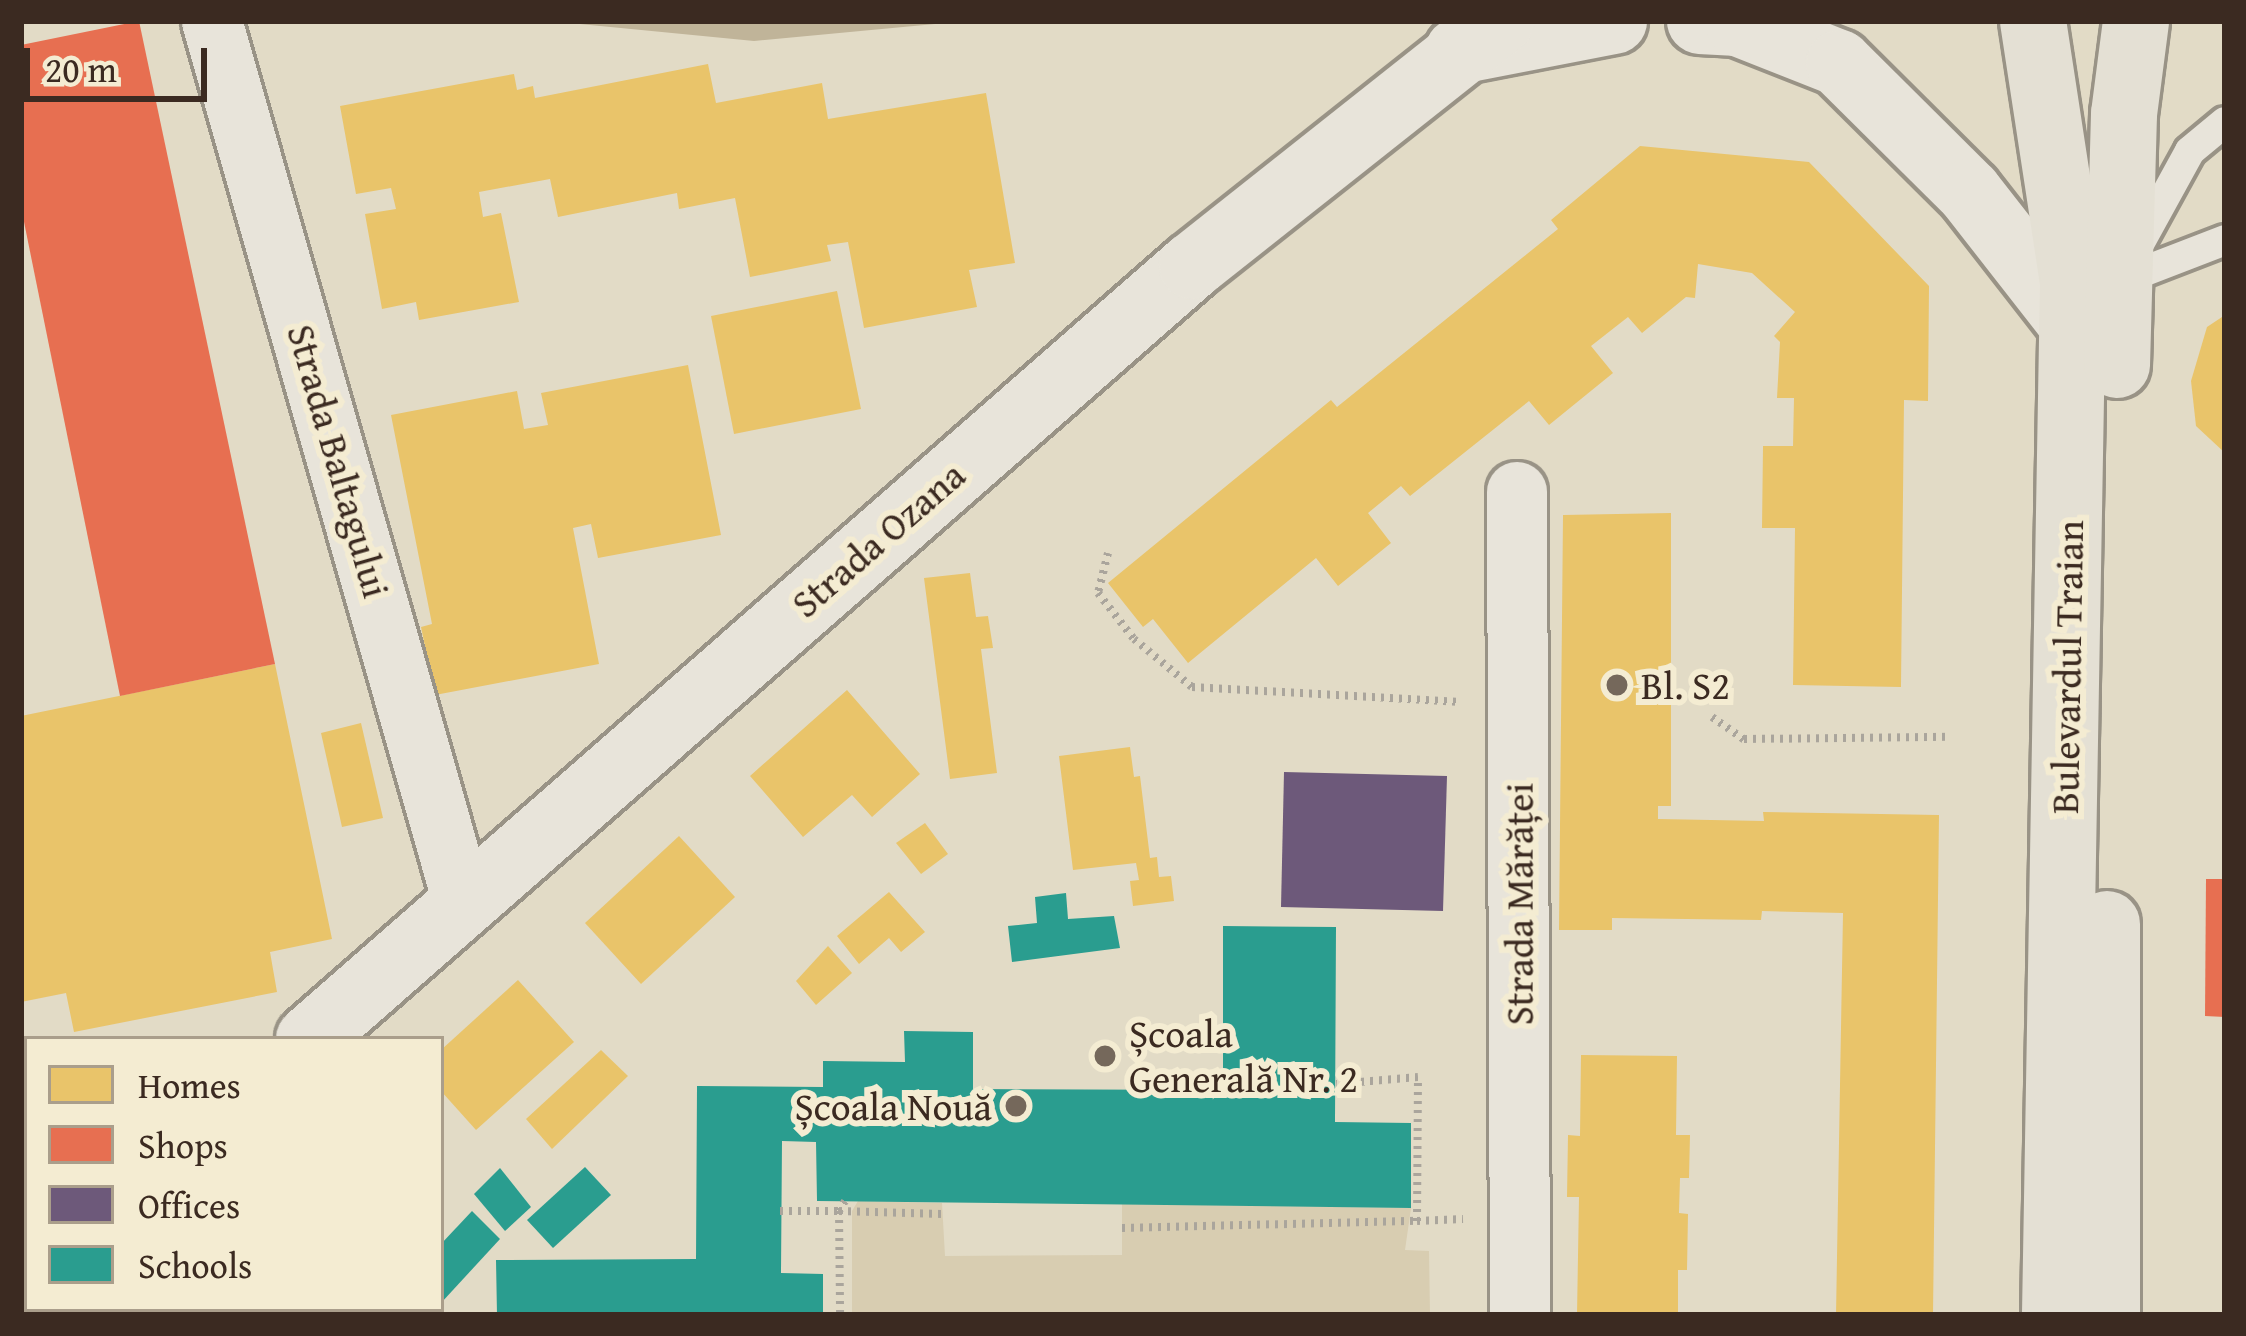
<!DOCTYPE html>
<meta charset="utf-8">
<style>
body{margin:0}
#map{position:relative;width:2246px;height:1336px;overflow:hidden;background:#e2dbc6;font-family:"Gentium Book Plus",serif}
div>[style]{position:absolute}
.green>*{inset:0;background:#d8cdb1}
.water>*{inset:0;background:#c0b499}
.homes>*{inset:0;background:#e9c46a}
.shops>*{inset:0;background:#e76f51}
.offices>*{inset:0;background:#6d597a}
.schools>*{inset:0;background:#2a9d8f}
.path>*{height:8px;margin-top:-4px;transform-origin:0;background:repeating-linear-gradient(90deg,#aaa59c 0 3px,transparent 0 9px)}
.roads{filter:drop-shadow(3px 0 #999386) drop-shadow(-3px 0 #999386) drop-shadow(0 3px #999386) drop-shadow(0 -3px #999386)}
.service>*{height:30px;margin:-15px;padding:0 15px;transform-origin:15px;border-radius:15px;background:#e8e4da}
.minor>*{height:60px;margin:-30px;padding:0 30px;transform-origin:30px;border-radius:30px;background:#e8e4da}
.tertiary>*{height:66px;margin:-33px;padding:0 33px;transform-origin:33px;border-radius:33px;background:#e8e4da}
.primary>*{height:66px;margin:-33px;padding:0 33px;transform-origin:33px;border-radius:33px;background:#e4e0d4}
.dots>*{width:33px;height:33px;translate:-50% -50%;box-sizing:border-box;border:6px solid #f4ecd2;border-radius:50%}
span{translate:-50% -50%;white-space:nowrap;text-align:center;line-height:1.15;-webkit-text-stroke:12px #f4ecd2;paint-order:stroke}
.street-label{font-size:39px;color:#3b2a21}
.poi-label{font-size:39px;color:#3b2a21}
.left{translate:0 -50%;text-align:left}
.right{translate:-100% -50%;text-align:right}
.frame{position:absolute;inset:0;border:24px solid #3b2a21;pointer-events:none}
.legend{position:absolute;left:24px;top:1036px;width:420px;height:276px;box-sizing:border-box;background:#f4ecd2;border:3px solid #aa9e8b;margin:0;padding:15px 21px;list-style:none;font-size:36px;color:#3b2a21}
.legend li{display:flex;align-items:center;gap:24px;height:60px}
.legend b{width:60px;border:3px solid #aa9e8b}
.scale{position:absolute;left:24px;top:48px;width:183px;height:54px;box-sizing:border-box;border:6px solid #3b2a21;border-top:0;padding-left:15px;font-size:36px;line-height:42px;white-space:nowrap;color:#3b2a21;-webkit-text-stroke:9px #f4ecd2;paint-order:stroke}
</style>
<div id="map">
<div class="green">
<div style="clip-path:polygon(858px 1201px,942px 1203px,945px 1256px,1122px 1255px,1122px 1204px,1411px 1208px,1405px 1250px,1429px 1251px,1430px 1315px,852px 1315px,852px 1211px)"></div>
<div style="clip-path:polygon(107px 1309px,273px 1309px,278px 1315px,100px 1315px)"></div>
</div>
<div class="water">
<div style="clip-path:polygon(549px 21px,967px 21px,754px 41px)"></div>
</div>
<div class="homes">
<div style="clip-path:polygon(708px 64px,716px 103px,822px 83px,828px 119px,986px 93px,1015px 263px,969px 270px,977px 307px,864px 328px,848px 242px,827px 245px,831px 261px,750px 277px,735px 198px,679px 209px,677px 193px,558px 217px,550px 179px,479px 192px,483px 217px,501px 213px,519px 302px,419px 320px,416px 302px,382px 309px,365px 214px,396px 209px,391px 188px,356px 194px,340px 106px,514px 74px,517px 90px,533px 86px,535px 98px)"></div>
<div style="clip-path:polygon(1640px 146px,1809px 162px,1929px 286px,1928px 401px,1904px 400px,1901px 687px,1793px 685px,1795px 528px,1762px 528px,1763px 446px,1793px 446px,1794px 398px,1777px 398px,1780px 342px,1774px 336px,1795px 312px,1752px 273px,1698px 264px,1695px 298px,1686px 297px,1642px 333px,1628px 317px,1591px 346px,1613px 373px,1549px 425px,1529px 401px,1410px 496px,1401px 486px,1368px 513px,1391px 543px,1338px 586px,1316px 558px,1188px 663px,1153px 619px,1143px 627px,1108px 583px,1331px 400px,1337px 407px,1558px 229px,1551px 220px)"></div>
<div style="clip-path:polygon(837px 291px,861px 409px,734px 434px,711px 316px)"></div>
<div style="clip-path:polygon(2225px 315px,2225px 453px,2196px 426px,2191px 381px,2207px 327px)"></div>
<div style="clip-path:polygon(688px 365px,721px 535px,598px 558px,591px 524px,573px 528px,599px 664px,435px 695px,421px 627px,432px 624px,391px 415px,517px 391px,524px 429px,548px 425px,541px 393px)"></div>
<div style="clip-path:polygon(1671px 513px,1671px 806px,1658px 806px,1658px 819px,1764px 821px,1763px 812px,1939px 815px,1933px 1315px,1836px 1315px,1843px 913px,1762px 911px,1761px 920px,1612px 918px,1612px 930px,1559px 930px,1563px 515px)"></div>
<div style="clip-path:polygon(970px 573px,976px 617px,988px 616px,993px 648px,981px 649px,997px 773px,950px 779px,924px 578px)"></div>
<div style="clip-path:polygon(275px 664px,332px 939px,270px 952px,277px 992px,74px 1032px,66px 993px,21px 1002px,21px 716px)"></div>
<div style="clip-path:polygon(847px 690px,920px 774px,872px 817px,852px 795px,803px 837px,750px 776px)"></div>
<div style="clip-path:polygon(361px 723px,383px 818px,342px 827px,321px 733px)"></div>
<div style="clip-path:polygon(1130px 747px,1134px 777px,1140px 776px,1150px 858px,1157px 857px,1159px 877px,1171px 876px,1174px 901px,1133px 906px,1130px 881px,1139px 880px,1136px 863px,1073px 870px,1059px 756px)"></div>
<div style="clip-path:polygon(925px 823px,948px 854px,921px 874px,896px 843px)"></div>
<div style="clip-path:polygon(679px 836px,735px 897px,641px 984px,585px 923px)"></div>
<div style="clip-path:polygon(889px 892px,925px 932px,901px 952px,889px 938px,859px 964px,837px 936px)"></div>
<div style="clip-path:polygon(828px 946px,852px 973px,816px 1005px,796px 981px)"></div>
<div style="clip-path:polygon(518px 980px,574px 1042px,476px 1130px,441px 1091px,441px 1050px)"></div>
<div style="clip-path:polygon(601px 1050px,628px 1076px,552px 1149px,526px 1119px)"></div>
<div style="clip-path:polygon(1581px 1055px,1677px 1056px,1676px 1135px,1690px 1135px,1689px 1178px,1680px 1178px,1679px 1213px,1688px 1214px,1687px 1270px,1678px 1270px,1678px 1315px,1577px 1315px,1579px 1197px,1567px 1197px,1568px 1135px,1580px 1136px)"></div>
<div style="clip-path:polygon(21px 1170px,27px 1176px,27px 1208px,21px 1213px)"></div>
<div style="clip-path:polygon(320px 1309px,415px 1309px,420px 1315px,311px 1315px)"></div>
</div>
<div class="shops">
<div style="clip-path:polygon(139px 21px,275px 664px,120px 696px,21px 207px,21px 45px)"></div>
<div style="clip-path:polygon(2206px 879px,2225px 879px,2225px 1017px,2205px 1016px)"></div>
</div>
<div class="offices">
<div style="clip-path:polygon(1284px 772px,1447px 776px,1443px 911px,1281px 907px)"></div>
</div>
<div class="schools">
<div style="clip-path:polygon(1066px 893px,1068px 919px,1114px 916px,1120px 948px,1012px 962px,1008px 926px,1037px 923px,1035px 897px)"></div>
<div style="clip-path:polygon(1223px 926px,1336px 927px,1335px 1122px,1411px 1123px,1411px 1208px,817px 1201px,816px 1142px,782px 1141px,781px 1273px,823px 1274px,823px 1315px,497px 1315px,496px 1260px,696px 1259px,697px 1086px,823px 1087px,823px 1061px,905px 1062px,904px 1031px,973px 1032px,973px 1089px,1223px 1090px)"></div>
<div style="clip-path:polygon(585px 1167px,611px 1195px,553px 1248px,527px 1220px)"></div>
<div style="clip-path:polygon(500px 1168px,531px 1207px,505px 1231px,474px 1194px)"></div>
<div style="clip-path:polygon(472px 1211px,500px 1239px,441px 1303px,441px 1244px)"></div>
</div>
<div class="path">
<div style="left:1108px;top:553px;width:41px;rotate:104deg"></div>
<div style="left:1098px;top:593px;width:58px;rotate:52deg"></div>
<div style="left:1134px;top:639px;width:75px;rotate:39.6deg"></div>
<div style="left:1192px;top:687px;width:265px;rotate:3.2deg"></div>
<div style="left:1712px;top:717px;width:39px;rotate:35deg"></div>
<div style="left:1744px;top:739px;width:206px;rotate:-0.6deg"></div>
<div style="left:845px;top:1201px;width:12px;rotate:121deg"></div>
<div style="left:839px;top:1211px;width:103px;rotate:1.7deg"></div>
<div style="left:780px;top:1211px;width:59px"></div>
<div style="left:839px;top:1211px;width:104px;rotate:89.4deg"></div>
<div style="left:1417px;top:1221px;width:46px;rotate:-2.5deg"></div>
<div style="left:1122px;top:1228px;width:295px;rotate:-1.4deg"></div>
<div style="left:1417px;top:1221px;width:144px;rotate:-89.6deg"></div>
<div style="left:1418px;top:1077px;width:82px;rotate:175.1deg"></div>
</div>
<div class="roads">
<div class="service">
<div style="left:2134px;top:253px;width:116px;rotate:-61.2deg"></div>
<div style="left:2190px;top:151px;width:45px;rotate:-39.6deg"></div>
<div style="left:2119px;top:281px;width:114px;rotate:-21.1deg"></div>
</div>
<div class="minor">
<div style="left:212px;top:21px;width:916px;rotate:74.1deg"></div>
<div style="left:1517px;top:492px;width:823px;rotate:89.79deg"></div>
</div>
<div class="tertiary">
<div style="left:1700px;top:21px;width:38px;rotate:3deg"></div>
<div style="left:1738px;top:23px;width:109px;rotate:21.6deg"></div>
<div style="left:1839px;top:63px;width:183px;rotate:44.8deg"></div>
<div style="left:1969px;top:192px;width:167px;rotate:52deg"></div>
<div style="left:1458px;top:51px;width:159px;rotate:-10.9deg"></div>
<div style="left:309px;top:1039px;width:1174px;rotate:-41.2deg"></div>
<div style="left:1192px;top:266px;width:394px;rotate:-38.4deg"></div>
<div style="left:21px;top:1295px;width:8px;rotate:-40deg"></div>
</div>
<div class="primary">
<div style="left:2033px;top:21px;width:265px;rotate:81.3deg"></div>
<div style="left:2073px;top:283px;width:1032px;rotate:91deg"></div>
<div style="left:2117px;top:365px;width:251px;rotate:-88.4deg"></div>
<div style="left:2124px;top:114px;width:94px;rotate:-82.6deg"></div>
<div style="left:2107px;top:1315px;width:391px;rotate:-90deg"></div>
</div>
</div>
<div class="dots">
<div style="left:1617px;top:685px;background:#75685b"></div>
<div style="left:1105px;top:1056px;background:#75685b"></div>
<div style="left:1016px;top:1106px;background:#75685b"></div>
</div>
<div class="street-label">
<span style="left:339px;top:461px;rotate:74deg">Strada Baltagului</span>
<span style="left:878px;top:539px;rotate:-41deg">Strada Ozana</span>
<span style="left:2067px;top:667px;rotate:-89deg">Bulevardul Traian</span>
<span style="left:1519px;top:904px;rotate:-90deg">Strada Mărăței</span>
</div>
<div class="poi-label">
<span class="left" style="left:1641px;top:685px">Bl. S2</span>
<span class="left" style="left:1129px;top:1056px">Școala<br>Generală Nr. 2</span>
<span class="right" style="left:992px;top:1106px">Școala Nouă</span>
</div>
<div class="frame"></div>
<ul class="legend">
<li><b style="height:33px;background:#e9c46a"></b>Homes</li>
<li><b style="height:33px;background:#e76f51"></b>Shops</li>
<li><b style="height:33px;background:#6d597a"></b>Offices</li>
<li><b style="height:33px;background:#2a9d8f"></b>Schools</li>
</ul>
<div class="scale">20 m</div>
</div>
